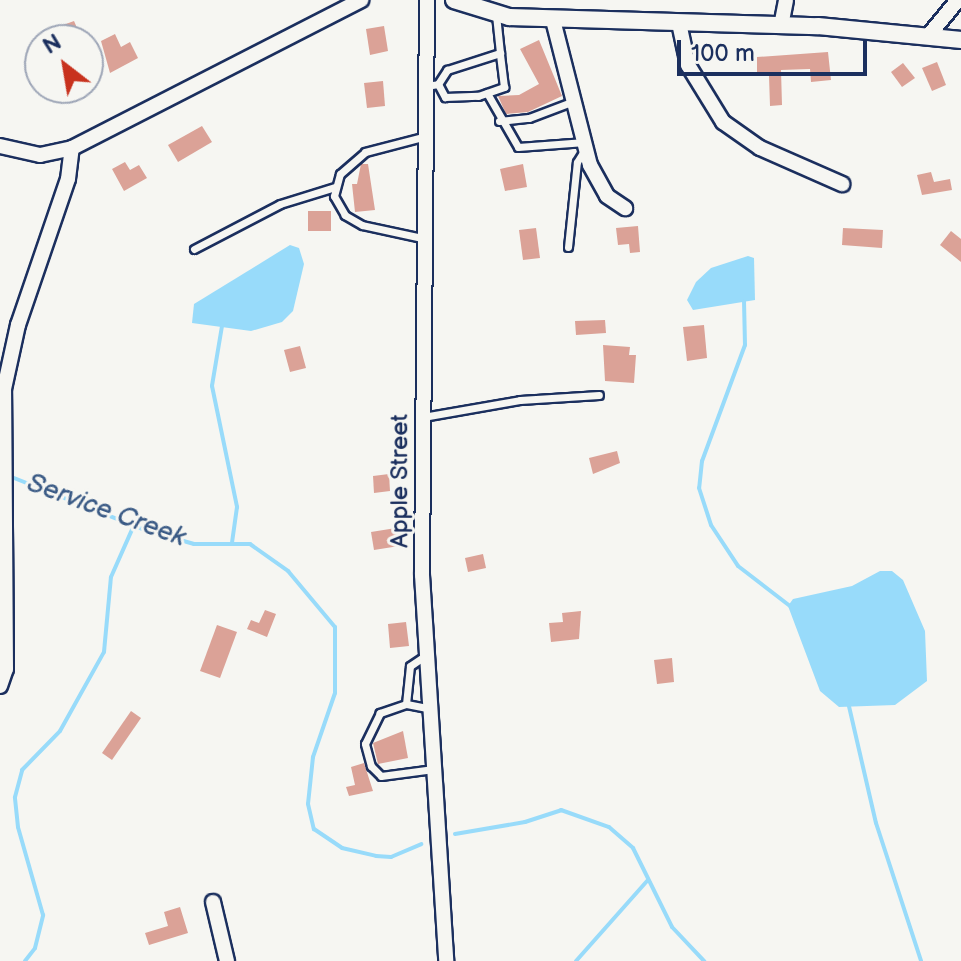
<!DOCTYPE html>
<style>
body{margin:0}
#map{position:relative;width:961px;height:961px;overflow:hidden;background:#f6f6f2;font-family:"Balsamiq Sans",sans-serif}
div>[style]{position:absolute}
.water>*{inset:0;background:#98dbfa}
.stream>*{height:4px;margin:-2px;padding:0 2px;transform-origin:2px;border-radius:2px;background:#98dbfa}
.building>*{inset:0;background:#dba297}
.roads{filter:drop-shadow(2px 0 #1b2f5e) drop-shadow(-2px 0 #1b2f5e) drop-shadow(0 2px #1b2f5e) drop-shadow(0 -2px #1b2f5e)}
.service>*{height:7px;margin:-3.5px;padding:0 3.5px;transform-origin:3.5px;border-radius:3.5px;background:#f6f6f2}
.minor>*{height:14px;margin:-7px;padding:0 7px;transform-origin:7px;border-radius:7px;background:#f6f6f2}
.tertiary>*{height:16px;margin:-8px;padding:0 8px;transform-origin:8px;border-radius:8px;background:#f6f6f2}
span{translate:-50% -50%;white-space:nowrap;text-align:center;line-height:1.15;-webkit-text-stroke:6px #f6f6f2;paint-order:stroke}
.street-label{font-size:24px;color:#1b2f5e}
.water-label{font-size:26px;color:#3a5a85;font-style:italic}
.north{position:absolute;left:24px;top:24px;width:80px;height:80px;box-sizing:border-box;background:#f6f6f2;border:2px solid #9ea6b7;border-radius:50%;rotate:329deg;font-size:22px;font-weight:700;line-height:32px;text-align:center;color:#1b2f5e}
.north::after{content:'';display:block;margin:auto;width:28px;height:36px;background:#c8321e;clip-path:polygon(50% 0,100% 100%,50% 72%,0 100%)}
.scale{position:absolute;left:677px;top:40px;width:190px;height:36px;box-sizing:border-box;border:4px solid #1b2f5e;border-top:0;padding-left:10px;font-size:24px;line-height:28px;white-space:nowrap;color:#1b2f5e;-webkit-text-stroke:6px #f6f6f2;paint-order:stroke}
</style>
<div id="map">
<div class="water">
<div style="clip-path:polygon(290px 245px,299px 248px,304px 264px,293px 311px,282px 322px,251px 331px,192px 323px,194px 304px)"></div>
<div style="clip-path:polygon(748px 256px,754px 258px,755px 300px,693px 310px,687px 300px,696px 282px,711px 268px)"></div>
<div style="clip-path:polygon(880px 571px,892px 571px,903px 580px,925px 631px,927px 681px,895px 705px,839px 707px,820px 691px,788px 606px,793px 599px,852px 586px)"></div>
</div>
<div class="stream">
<div style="left:744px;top:301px;width:44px;rotate:88.7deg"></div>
<div style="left:745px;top:345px;width:124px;rotate:110.3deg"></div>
<div style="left:702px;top:461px;width:27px;rotate:96deg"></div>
<div style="left:699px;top:488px;width:39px;rotate:72deg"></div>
<div style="left:711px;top:525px;width:49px;rotate:56.6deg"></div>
<div style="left:738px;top:566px;width:66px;rotate:37.6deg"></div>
<div style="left:222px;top:326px;width:61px;rotate:99.5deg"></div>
<div style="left:212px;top:386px;width:124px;rotate:78.3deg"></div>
<div style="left:237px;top:507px;width:35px;rotate:98deg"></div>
<div style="left:9px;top:476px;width:146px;rotate:21.7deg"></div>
<div style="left:145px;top:530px;width:51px;rotate:15.9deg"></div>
<div style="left:194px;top:544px;width:56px"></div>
<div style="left:250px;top:544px;width:47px;rotate:35.4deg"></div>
<div style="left:288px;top:571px;width:73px;rotate:50deg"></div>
<div style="left:335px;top:627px;width:66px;rotate:90deg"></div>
<div style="left:335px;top:693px;width:68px;rotate:109deg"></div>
<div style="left:313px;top:757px;width:47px;rotate:96.1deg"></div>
<div style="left:308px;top:804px;width:26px;rotate:77deg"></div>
<div style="left:314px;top:829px;width:34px;rotate:34deg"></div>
<div style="left:342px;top:848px;width:35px;rotate:13deg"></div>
<div style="left:376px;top:856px;width:15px;rotate:4deg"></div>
<div style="left:391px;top:857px;width:33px;rotate:-23deg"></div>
<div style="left:848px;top:702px;width:124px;rotate:77deg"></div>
<div style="left:876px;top:823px;width:145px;rotate:71.9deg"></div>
<div style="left:455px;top:834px;width:71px;rotate:-9.7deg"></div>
<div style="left:525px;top:822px;width:38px;rotate:-18deg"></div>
<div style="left:561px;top:810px;width:51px;rotate:19.5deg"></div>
<div style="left:609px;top:827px;width:32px;rotate:41deg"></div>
<div style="left:633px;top:848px;width:88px;rotate:63.7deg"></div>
<div style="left:672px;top:927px;width:47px;rotate:46.7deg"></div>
<div style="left:25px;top:961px;width:16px;rotate:-52deg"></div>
<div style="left:35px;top:948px;width:34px;rotate:-76deg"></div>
<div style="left:43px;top:915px;width:91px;rotate:-105.9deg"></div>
<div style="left:18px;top:827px;width:30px;rotate:-96deg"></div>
<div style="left:15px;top:797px;width:28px;rotate:-75deg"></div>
<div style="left:22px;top:770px;width:54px;rotate:-45.7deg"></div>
<div style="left:60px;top:731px;width:90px;rotate:-60.9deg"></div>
<div style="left:104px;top:652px;width:75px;rotate:-84.7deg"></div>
<div style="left:111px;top:577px;width:57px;rotate:-66.1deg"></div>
<div style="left:576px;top:961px;width:108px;rotate:-48.4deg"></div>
</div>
<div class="building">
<div style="clip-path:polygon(74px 21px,81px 37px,60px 40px,55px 28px)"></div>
<div style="clip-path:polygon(384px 26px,388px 51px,370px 55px,366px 29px)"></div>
<div style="clip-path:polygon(115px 34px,121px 47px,130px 42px,138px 58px,110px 73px,101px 41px)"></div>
<div style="clip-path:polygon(539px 40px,562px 96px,528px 112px,506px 114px,498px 96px,519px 95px,539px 84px,520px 49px)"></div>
<div style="clip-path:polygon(828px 52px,831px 80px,811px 82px,810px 69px,781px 70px,782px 105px,770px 106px,769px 76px,757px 76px,757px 57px)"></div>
<div style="clip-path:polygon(937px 62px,946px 85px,932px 91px,922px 68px)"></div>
<div style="clip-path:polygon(903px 63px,915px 78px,902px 87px,891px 72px)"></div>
<div style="clip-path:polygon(383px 81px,385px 106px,367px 108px,364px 83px)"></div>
<div style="clip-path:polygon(44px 88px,77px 88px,50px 101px)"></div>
<div style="clip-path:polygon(202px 126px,212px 142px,178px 162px,168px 145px)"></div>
<div style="clip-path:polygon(125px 162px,130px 170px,139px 165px,147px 178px,124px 191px,112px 169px)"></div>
<div style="clip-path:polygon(361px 164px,368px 164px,375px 210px,355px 212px,352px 184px,357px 184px)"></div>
<div style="clip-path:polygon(523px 164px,527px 187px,505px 191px,500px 169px)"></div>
<div style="clip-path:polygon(931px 172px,934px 182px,950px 179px,952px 190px,922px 195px,917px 175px)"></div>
<div style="clip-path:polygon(308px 211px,331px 211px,331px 231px,308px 231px)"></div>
<div style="clip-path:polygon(638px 226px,640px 252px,630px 253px,629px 244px,618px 245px,616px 228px)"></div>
<div style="clip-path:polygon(536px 228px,540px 258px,523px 260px,519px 230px)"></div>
<div style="clip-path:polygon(843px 228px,883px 230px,882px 248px,842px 245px)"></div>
<div style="clip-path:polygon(951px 231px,961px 239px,961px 262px,940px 245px)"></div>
<div style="clip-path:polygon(605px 320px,606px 333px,576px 335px,575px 321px)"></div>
<div style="clip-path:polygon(704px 325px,707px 358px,687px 361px,683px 327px)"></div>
<div style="clip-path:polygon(603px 345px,630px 347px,629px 355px,636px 355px,634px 383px,605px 381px)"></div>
<div style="clip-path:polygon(300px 346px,306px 368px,290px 372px,284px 350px)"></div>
<div style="clip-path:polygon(617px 451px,620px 463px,593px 474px,589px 458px)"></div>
<div style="clip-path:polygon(389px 474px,390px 491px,374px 493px,373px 476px)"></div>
<div style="clip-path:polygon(396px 528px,399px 546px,374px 550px,371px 532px)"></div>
<div style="clip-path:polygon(483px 554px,486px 568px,468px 572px,465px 558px)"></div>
<div style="clip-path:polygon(265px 610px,276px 614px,267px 637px,247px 629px,251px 620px,259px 623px)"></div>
<div style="clip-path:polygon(581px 611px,579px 639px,551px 642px,549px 623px,563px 622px,562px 613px)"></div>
<div style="clip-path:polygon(406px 622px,409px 646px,390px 648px,388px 624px)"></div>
<div style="clip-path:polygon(217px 625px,237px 632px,220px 678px,200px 671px)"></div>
<div style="clip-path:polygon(672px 658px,674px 682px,657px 684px,654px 660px)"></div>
<div style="clip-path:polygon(131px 711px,141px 718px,112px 760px,102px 753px)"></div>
<div style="clip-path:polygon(403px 731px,408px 758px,378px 764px,373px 743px)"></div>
<div style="clip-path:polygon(364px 763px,373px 791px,349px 796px,346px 787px,355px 785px,351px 767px)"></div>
<div style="clip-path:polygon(180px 907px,188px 933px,149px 945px,145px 933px,168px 926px,164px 912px)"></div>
</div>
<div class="roads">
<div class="service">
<div style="left:438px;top:84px;width:15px;rotate:62deg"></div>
<div style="left:445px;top:97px;width:33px;rotate:-2deg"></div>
<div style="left:478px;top:96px;width:28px;rotate:-19deg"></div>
<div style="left:504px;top:87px;width:34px;rotate:-97deg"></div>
<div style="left:426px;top:86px;width:12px;rotate:-9deg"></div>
<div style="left:438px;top:84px;width:17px;rotate:-57deg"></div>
<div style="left:447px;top:70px;width:56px;rotate:-17.8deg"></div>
<div style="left:500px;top:53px;width:38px;rotate:-96deg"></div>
<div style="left:487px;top:93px;width:62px;rotate:60.1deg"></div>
<div style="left:518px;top:147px;width:67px;rotate:-4.3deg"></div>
<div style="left:499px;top:121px;width:30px;rotate:-6deg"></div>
<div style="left:529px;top:118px;width:48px;rotate:-20.7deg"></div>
<div style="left:422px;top:238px;width:61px;rotate:-167.8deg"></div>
<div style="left:362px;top:225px;width:20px;rotate:-150deg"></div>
<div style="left:345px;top:215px;width:22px;rotate:-120deg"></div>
<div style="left:334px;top:196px;width:23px;rotate:-75deg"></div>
<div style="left:340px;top:174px;width:33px;rotate:-41deg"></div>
<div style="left:365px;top:152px;width:60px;rotate:-14.5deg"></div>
<div style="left:568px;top:247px;width:85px;rotate:-84deg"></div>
<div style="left:577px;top:162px;width:15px;rotate:-58deg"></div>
<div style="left:194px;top:249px;width:97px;rotate:-27.6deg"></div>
<div style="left:280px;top:204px;width:58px;rotate:-17.2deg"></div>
<div style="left:423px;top:417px;width:98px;rotate:-9.9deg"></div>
<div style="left:520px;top:400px;width:79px;rotate:-3.6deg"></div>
<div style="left:406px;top:704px;width:38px;rotate:-84deg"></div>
<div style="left:410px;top:666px;width:22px;rotate:-34deg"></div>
<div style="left:432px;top:709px;width:26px;rotate:-169deg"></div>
<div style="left:406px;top:704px;width:28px;rotate:161deg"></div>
<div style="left:380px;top:713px;width:34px;rotate:116deg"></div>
<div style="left:365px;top:744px;width:23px;rotate:75deg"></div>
<div style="left:371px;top:766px;width:14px;rotate:45deg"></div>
<div style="left:381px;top:776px;width:53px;rotate:-7.5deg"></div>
</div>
<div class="minor">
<div style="left:427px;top:0;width:575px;rotate:90.5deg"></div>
<div style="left:422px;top:575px;width:387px;rotate:86.4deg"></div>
<div style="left:553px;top:20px;width:150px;rotate:75.7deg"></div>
<div style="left:590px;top:165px;width:35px;rotate:61deg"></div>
<div style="left:607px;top:196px;width:22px;rotate:34deg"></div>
<div style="left:679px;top:23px;width:43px;rotate:77.9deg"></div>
<div style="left:688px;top:65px;width:67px;rotate:58.4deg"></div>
<div style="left:723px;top:122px;width:45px;rotate:35.1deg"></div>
<div style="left:760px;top:148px;width:90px;rotate:23.7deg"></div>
<div style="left:781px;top:26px;width:26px;rotate:-79deg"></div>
<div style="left:929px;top:35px;width:45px;rotate:-50.4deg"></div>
<div style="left:0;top:146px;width:41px;rotate:12.7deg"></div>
<div style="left:40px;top:155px;width:33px;rotate:-12deg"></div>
<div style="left:72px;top:148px;width:325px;rotate:-27.1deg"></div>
<div style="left:0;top:686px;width:18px;rotate:-71deg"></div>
<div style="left:6px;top:669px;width:280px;rotate:-90.4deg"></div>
<div style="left:4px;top:389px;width:66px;rotate:-77.7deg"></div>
<div style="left:18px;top:325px;width:154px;rotate:-71.1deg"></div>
<div style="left:68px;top:179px;width:31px;rotate:-83deg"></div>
<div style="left:213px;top:902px;width:61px;rotate:76.7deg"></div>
</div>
<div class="tertiary">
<div style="left:454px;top:0;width:58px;rotate:17.2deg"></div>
<div style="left:509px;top:17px;width:309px;rotate:1.7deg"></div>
<div style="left:818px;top:26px;width:144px;rotate:5.6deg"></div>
</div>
</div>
<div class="street-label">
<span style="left:400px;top:481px;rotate:-90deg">Apple Street</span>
</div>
<div class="water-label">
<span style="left:106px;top:511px;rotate:20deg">Service Creek</span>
</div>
<div class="north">N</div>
<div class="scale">100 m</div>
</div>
